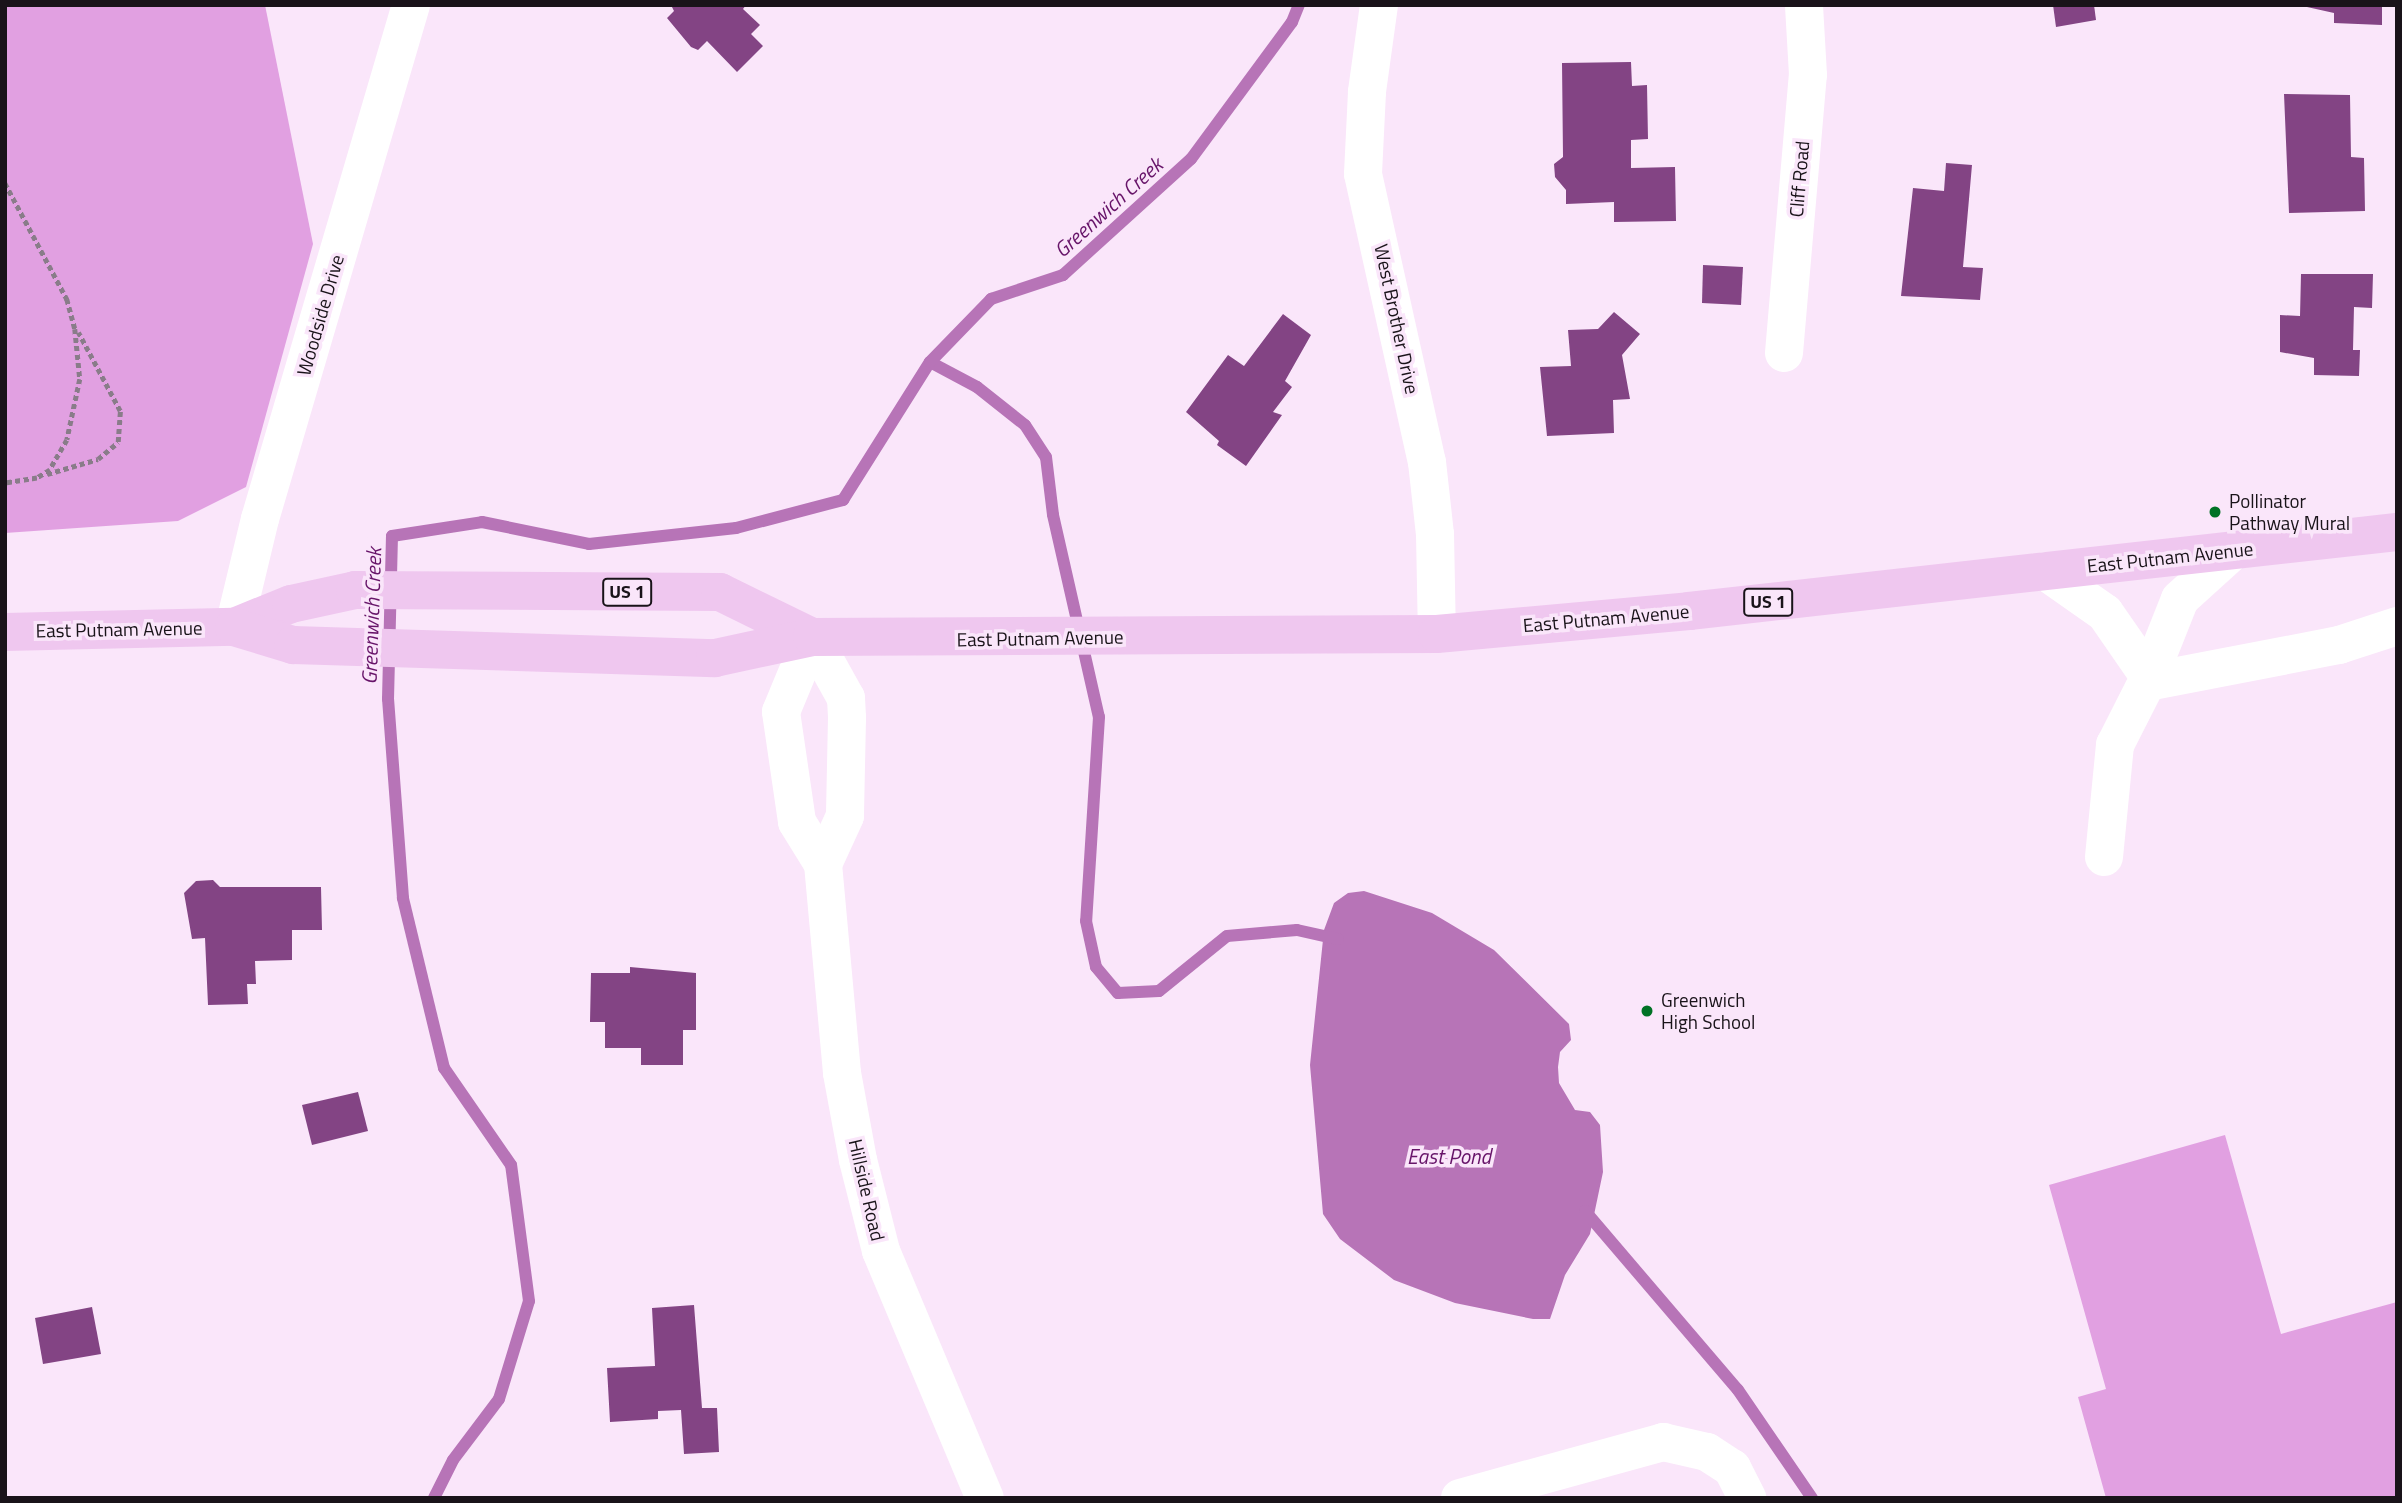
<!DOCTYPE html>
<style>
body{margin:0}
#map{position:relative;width:2402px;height:1503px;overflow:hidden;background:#fae6fa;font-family:"Titillium Web",sans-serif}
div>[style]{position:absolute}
.green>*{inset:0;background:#e1a0e1}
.water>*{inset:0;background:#b774b7}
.stream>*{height:12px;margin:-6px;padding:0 6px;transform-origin:6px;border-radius:6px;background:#b774b7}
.building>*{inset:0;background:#834484}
.path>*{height:4.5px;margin-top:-2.25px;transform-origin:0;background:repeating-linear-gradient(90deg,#897c89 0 5px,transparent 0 8.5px)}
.minor>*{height:38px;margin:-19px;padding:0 19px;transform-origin:19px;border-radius:19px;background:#fff}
.major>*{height:38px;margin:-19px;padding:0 19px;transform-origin:19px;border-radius:19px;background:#efc7ef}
.dots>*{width:19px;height:19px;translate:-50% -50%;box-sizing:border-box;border:4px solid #fae6fa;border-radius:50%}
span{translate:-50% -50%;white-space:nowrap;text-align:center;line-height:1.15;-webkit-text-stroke:7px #fae6fa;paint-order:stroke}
.shield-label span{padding:2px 5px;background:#fae6fa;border:2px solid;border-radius:5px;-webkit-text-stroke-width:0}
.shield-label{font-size:18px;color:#191319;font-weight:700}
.street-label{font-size:19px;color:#191319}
.poi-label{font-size:19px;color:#191319}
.left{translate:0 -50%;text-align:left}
.water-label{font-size:21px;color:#671469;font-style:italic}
.frame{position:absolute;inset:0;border:7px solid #191319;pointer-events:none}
</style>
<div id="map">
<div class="green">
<div style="clip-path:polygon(5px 5px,265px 5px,313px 244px,246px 487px,178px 521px,5px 533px)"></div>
<div style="clip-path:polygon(2225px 1135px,2281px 1334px,2397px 1302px,2397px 1498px,2106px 1498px,2078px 1397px,2106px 1389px,2049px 1185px)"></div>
</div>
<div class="water">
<div style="clip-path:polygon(1364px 891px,1432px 913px,1494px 950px,1569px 1024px,1571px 1040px,1560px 1052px,1558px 1067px,1559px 1083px,1575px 1110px,1590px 1112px,1600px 1125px,1603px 1172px,1590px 1234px,1565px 1275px,1550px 1319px,1533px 1319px,1455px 1303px,1394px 1280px,1340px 1239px,1323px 1214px,1310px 1065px,1324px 930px,1334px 903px,1348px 893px)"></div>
</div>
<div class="stream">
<div style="left:930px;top:362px;width:53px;rotate:28deg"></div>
<div style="left:977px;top:387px;width:61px;rotate:38.4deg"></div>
<div style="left:1025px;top:425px;width:38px;rotate:57deg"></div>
<div style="left:1046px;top:457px;width:58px;rotate:83.1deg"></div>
<div style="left:1053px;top:515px;width:207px;rotate:77.2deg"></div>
<div style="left:1099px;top:717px;width:204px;rotate:93.6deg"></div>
<div style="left:1086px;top:921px;width:47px;rotate:77.7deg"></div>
<div style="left:1096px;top:967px;width:34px;rotate:50deg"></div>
<div style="left:1118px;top:993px;width:41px;rotate:-2.8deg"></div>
<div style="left:1159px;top:991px;width:87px;rotate:-39deg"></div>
<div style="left:1227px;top:936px;width:70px;rotate:-4.9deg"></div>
<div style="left:1297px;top:930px;width:42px;rotate:12.4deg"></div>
<div style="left:1585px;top:1211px;width:235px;rotate:49.5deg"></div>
<div style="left:1738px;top:1390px;width:131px;rotate:55.6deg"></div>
<div style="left:434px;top:1498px;width:42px;rotate:-63.4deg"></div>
<div style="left:453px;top:1460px;width:76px;rotate:-53deg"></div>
<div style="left:499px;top:1399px;width:102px;rotate:-73deg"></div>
<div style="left:529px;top:1301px;width:137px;rotate:-97.5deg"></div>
<div style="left:511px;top:1165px;width:118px;rotate:-124.6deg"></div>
<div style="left:444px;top:1068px;width:175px;rotate:-103.6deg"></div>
<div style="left:403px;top:898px;width:200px;rotate:-94.3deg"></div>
<div style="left:388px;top:699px;width:163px;rotate:-88.6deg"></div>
<div style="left:392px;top:536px;width:91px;rotate:-8.8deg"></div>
<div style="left:482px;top:522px;width:109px;rotate:11.6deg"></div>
<div style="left:589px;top:544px;width:148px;rotate:-6.2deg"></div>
<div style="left:736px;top:528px;width:111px;rotate:-14.7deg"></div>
<div style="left:843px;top:500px;width:163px;rotate:-57.8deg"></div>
<div style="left:930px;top:362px;width:88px;rotate:-45.9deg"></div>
<div style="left:991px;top:299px;width:76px;rotate:-18.4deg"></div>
<div style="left:1063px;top:275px;width:173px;rotate:-42.2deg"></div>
<div style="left:1191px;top:159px;width:170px;rotate:-53.6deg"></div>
<div style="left:1292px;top:22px;width:18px;rotate:-68deg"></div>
</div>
<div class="building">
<div style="clip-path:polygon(671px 5px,746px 5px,743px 9px,760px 25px,751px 34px,763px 46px,737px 72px,707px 41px,698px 50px,691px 47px,667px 18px,674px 11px)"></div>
<div style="clip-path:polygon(2053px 5px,2094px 5px,2096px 20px,2056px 27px)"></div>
<div style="clip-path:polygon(2298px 5px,2382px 5px,2382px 25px,2334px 23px,2334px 13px)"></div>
<div style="clip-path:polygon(1631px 62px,1632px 86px,1647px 85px,1648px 139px,1631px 140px,1631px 168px,1675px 167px,1676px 221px,1614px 222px,1614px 202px,1566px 204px,1566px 190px,1555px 177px,1554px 164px,1563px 157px,1562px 63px)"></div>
<div style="clip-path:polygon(2284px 94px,2350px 95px,2351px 157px,2364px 158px,2365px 211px,2289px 213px)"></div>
<div style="clip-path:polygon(1946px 163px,1972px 165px,1963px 267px,1983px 268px,1980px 300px,1901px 296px,1913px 188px,1944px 191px)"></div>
<div style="clip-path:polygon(1703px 265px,1743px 267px,1741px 305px,1702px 303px)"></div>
<div style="clip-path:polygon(2301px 274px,2373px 274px,2372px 308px,2354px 307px,2353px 350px,2360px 350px,2359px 376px,2314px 375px,2314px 358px,2280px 352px,2280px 315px,2300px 316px)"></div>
<div style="clip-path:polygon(1614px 312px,1640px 334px,1622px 355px,1630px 399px,1613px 400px,1614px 433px,1547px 436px,1540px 367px,1571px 366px,1568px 330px,1598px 329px)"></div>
<div style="clip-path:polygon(1283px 314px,1311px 335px,1285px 381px,1292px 387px,1273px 412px,1282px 415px,1246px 466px,1217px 445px,1219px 441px,1186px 412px,1228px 355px,1244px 366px)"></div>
<div style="clip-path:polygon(213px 880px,220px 887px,321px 887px,322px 930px,292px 930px,292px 960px,255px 961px,256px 984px,247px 984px,248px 1004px,208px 1005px,205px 938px,192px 939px,184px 893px,196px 881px)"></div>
<div style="clip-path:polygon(630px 967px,696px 973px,696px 1030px,683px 1030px,683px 1065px,641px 1065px,641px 1048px,605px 1048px,605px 1022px,590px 1022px,591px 973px,630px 973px)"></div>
<div style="clip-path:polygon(358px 1092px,368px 1131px,312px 1145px,302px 1105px)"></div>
<div style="clip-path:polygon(694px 1305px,702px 1408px,717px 1408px,719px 1452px,684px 1454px,681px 1410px,658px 1411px,658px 1419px,610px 1422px,607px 1368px,655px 1366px,652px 1308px)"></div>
<div style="clip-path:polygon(92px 1307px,101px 1354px,43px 1364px,35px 1318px)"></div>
</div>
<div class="path">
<div style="left:5px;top:183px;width:132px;rotate:61.9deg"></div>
<div style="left:67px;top:299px;width:31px;rotate:75deg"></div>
<div style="left:75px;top:329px;width:50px;rotate:84.3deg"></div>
<div style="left:80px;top:379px;width:62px;rotate:102deg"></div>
<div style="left:67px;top:440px;width:34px;rotate:120deg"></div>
<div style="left:50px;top:470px;width:15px;rotate:148deg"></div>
<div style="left:37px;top:478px;width:32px;rotate:171deg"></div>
<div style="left:47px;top:474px;width:53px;rotate:-16.4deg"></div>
<div style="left:98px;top:459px;width:26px;rotate:-40deg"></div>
<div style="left:118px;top:442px;width:31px;rotate:-86deg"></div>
<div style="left:120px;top:411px;width:89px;rotate:-118deg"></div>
</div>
<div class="minor">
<div style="left:1379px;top:5px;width:88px;rotate:97.9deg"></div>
<div style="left:1367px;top:92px;width:82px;rotate:92.8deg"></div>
<div style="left:1363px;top:174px;width:295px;rotate:77.5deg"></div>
<div style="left:1427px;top:462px;width:72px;rotate:83.7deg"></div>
<div style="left:1435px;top:534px;width:100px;rotate:88.9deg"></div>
<div style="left:1784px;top:353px;width:279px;rotate:-85.1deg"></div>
<div style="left:1808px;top:75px;width:70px;rotate:-93.3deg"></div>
<div style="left:2045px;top:571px;width:73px;rotate:35deg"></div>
<div style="left:2105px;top:613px;width:75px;rotate:55.3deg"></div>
<div style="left:234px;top:627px;width:111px;rotate:-76.5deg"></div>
<div style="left:260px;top:519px;width:536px;rotate:-73.63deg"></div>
<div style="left:812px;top:637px;width:81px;rotate:112.5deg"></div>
<div style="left:781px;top:712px;width:111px;rotate:81.7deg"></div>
<div style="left:797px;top:822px;width:49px;rotate:58.2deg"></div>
<div style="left:823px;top:864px;width:210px;rotate:84.8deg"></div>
<div style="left:842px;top:1073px;width:88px;rotate:79.6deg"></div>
<div style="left:858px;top:1160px;width:94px;rotate:75.8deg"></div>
<div style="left:881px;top:1251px;width:268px;rotate:67.2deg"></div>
<div style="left:812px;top:637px;width:70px;rotate:60.9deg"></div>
<div style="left:846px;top:698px;width:20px;rotate:87deg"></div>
<div style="left:847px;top:718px;width:98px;rotate:91.2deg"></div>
<div style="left:845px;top:816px;width:53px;rotate:114.6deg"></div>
<div style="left:2147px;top:682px;width:196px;rotate:-10.9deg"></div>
<div style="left:2339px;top:645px;width:61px;rotate:-18.1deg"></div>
<div style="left:2104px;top:857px;width:113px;rotate:-84.4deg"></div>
<div style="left:2115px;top:745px;width:71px;rotate:-63.1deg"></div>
<div style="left:2147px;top:682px;width:89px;rotate:-68.3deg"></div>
<div style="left:2180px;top:599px;width:73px;rotate:-42.2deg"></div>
<div style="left:1460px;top:1498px;width:211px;rotate:-15.4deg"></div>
<div style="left:1663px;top:1442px;width:45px;rotate:12.8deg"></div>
<div style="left:1707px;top:1452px;width:30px;rotate:33deg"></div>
<div style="left:1732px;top:1468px;width:34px;rotate:63deg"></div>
</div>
<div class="major">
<div style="left:234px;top:627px;width:61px;rotate:-22deg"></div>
<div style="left:291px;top:604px;width:66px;rotate:-12.3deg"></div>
<div style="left:355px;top:590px;width:365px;rotate:0.3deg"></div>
<div style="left:720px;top:592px;width:102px;rotate:26.1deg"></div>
<div style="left:5px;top:632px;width:229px;rotate:-1.3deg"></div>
<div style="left:234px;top:627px;width:62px;rotate:17deg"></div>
<div style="left:293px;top:645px;width:422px;rotate:1.8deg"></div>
<div style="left:715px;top:658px;width:99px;rotate:-12.2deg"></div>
<div style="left:812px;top:637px;width:625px;rotate:-0.28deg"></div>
<div style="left:1437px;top:634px;width:253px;rotate:-5.2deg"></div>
<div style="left:1689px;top:611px;width:712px;rotate:-6.37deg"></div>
</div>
<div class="dots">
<div style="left:2215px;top:512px;background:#007225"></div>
<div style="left:1647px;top:1011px;background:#007225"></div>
</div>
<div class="shield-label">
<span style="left:627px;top:592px">US 1</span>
<span style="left:1768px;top:602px">US 1</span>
</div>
<div class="street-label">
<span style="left:1799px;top:179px;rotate:-85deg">Cliff Road</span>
<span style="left:320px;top:315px;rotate:-74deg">Woodside Drive</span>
<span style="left:1397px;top:319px;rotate:78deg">West Brother Drive</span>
<span style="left:2170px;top:557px;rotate:-6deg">East Putnam Avenue</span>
<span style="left:1606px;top:618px;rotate:-5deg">East Putnam Avenue</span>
<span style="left:119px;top:629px;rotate:-1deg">East Putnam Avenue</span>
<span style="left:1040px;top:638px;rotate:-1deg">East Putnam Avenue</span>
<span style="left:867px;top:1190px;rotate:77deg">Hillside Road</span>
</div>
<div class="poi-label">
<span class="left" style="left:2229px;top:512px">Pollinator<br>Pathway Mural</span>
<span class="left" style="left:1661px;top:1011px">Greenwich<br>High School</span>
</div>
<div class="water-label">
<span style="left:1108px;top:207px;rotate:-42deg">Greenwich Creek</span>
<span style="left:371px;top:616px;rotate:-88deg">Greenwich Creek</span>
<span style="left:1449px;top:1156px">East Pond</span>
</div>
<div class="frame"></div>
</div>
